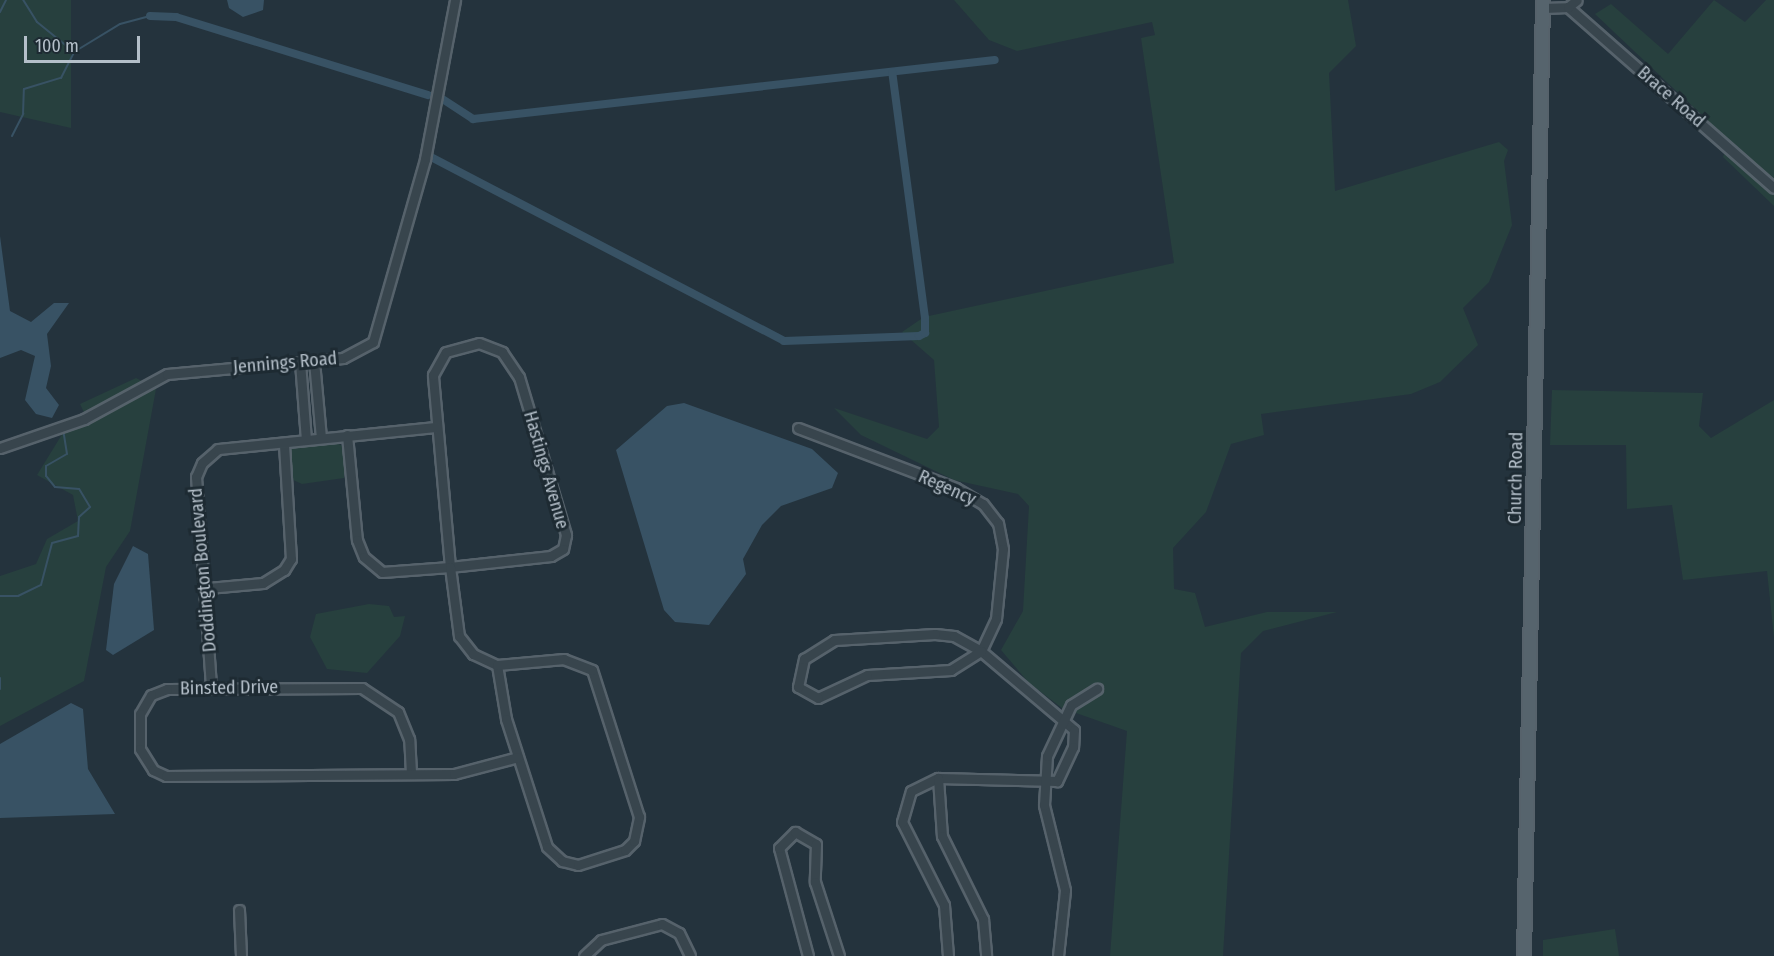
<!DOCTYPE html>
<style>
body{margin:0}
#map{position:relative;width:1774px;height:956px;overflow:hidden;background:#24333d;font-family:"Fira Sans Condensed",sans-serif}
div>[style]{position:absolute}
.green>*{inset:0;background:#27403e}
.water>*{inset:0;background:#385264}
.stream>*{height:2px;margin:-1px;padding:0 1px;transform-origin:1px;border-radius:1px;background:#385264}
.canal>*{height:8px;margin:-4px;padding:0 4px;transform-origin:4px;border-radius:4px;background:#385264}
.roads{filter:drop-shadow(2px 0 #56626b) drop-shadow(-2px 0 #56626b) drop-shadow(0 2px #56626b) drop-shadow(0 -2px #56626b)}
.minor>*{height:9px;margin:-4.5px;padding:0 4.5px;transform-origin:4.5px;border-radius:4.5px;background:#38454d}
.major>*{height:12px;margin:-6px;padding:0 6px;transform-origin:6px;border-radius:6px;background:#56646d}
span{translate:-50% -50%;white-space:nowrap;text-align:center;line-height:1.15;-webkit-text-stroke:6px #1d2a32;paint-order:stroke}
.street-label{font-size:18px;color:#b4bfc9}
.scale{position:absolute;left:24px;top:36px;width:116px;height:27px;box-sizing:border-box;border:3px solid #b4bfc9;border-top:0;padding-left:8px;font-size:18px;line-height:21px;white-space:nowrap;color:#b4bfc9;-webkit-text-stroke:4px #1d2a32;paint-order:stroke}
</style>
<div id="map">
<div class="green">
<div style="clip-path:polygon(0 0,71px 0,71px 128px,0 112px)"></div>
<div style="clip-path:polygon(954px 0,1348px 0,1356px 46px,1329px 73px,1335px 191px,1499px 142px,1508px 150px,1504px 161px,1512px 225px,1489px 282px,1463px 308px,1478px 345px,1440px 382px,1411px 394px,1261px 414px,1264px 435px,1231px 444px,1206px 512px,1173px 548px,1174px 589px,1195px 593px,1205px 627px,1267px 612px,1337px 612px,1263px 631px,1241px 653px,1223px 956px,1110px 956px,1127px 731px,1062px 708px,1029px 683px,1001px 650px,1023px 611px,1029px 506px,1018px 494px,954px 480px,861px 435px,834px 408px,927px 439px,939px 427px,934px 360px,902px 332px,924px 317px,1174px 263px,1141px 38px,1155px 35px,1152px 22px,1017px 51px,989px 40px)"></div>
<div style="clip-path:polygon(1714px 0,1745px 22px,1766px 0,1774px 0,1774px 206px,1723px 157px,1729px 141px,1595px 14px,1611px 4px,1668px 54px)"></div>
<div style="clip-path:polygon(136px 378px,146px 383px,158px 378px,130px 531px,106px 567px,84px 681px,0 726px,0 576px,36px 564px,47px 539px,78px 521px,73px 495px,37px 475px,69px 423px,90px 425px,80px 404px)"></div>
<div style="clip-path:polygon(1552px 390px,1703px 393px,1699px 426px,1711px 438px,1774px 400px,1774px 638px,1767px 571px,1683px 580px,1672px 505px,1627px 509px,1626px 445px,1550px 445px)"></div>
<div style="clip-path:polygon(337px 443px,344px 447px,344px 478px,302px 484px,291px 479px,290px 449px)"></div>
<div style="clip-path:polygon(369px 604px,389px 606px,394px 617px,405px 616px,400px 636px,367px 673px,327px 669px,310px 637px,316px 614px)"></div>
<div style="clip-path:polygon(1615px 929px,1619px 956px,1543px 956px,1543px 940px)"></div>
</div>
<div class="water">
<div style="clip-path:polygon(227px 0,264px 0,263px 10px,243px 17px,229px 8px)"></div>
<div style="clip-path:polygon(0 236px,10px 311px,31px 322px,54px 303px,69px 303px,47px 334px,51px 366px,46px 388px,59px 405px,52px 418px,36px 414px,25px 400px,35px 356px,21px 350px,0 358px)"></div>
<div style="clip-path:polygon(684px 403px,812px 449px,838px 473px,832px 488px,781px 506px,762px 525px,743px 559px,746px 574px,709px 625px,675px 622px,664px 610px,616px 450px,667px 406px)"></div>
<div style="clip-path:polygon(133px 546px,148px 554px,154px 630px,113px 655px,106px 650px,114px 584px)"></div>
<div style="clip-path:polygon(71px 703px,83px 709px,88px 769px,115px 814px,0 818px,0 744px)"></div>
</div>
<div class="stream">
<div style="left:0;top:12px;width:13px;rotate:-63deg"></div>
<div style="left:74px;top:52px;width:54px;rotate:-31.3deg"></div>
<div style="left:120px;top:24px;width:31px;rotate:-15deg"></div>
<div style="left:428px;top:95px;width:7px;rotate:16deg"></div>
<div style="left:12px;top:136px;width:25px;rotate:-63deg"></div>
<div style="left:23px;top:114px;width:25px;rotate:-88deg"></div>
<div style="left:24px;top:89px;width:39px;rotate:-17deg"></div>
<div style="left:61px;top:78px;width:29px;rotate:-63deg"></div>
<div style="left:74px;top:52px;width:48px;rotate:-141deg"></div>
<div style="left:37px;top:22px;width:26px;rotate:-122deg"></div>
<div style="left:0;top:596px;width:18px"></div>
<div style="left:18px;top:596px;width:25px;rotate:-26deg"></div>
<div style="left:41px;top:585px;width:43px;rotate:-75.3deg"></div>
<div style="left:52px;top:543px;width:27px;rotate:-15deg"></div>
<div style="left:78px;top:536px;width:19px;rotate:-87deg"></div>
<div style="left:79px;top:517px;width:15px;rotate:-42deg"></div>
<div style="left:90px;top:507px;width:21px;rotate:-121deg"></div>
<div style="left:79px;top:489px;width:24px;rotate:-175deg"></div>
<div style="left:55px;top:487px;width:14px;rotate:-129deg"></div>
<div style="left:46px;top:476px;width:10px;rotate:-90deg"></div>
<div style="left:46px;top:466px;width:24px;rotate:-30deg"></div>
<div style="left:67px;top:454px;width:24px;rotate:-99deg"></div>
<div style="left:0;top:678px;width:11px;rotate:90deg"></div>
</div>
<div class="canal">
<div style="left:150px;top:16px;width:26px;rotate:2deg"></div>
<div style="left:176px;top:17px;width:264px;rotate:17.2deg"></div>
<div style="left:444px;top:100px;width:35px;rotate:33deg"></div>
<div style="left:473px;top:119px;width:525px;rotate:-6.45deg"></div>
<div style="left:429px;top:156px;width:400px;rotate:27.5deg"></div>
<div style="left:784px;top:341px;width:135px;rotate:-2.1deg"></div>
<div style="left:919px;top:336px;width:7px;rotate:-27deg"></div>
<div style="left:925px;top:333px;width:15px;rotate:-90deg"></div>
<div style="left:925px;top:318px;width:248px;rotate:-97.6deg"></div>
</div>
<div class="roads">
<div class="minor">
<div style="left:1568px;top:7px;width:274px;rotate:41.3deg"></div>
<div style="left:1543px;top:8px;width:25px;rotate:-2deg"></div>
<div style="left:1568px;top:7px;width:11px;rotate:-38deg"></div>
<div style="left:479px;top:343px;width:25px;rotate:21deg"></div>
<div style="left:502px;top:352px;width:30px;rotate:56deg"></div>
<div style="left:519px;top:377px;width:165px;rotate:73.4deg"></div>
<div style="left:566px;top:535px;width:14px;rotate:102deg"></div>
<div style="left:563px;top:549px;width:14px;rotate:150deg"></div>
<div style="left:551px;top:556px;width:102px;rotate:173.8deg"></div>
<div style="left:450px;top:567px;width:193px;rotate:-95.1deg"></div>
<div style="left:433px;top:375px;width:26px;rotate:-61deg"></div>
<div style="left:446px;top:352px;width:34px;rotate:-15deg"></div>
<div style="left:314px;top:361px;width:77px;rotate:84.8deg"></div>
<div style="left:300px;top:362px;width:78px;rotate:85.6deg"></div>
<div style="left:798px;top:428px;width:169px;rotate:20.8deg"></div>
<div style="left:956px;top:488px;width:31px;rotate:31deg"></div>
<div style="left:983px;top:504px;width:24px;rotate:52deg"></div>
<div style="left:998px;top:523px;width:26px;rotate:79deg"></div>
<div style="left:1003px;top:549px;width:70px;rotate:95.7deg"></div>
<div style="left:996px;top:619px;width:35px;rotate:115deg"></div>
<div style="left:981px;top:651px;width:122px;rotate:40.3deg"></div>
<div style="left:1074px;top:730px;width:17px;rotate:93deg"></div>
<div style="left:1073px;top:747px;width:38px;rotate:115deg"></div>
<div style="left:1057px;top:781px;width:119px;rotate:-178.6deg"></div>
<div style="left:347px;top:435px;width:105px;rotate:84.6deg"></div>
<div style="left:357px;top:540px;width:18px;rotate:68deg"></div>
<div style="left:364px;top:557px;width:23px;rotate:40deg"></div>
<div style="left:382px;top:572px;width:68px;rotate:-4.2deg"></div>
<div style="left:450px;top:567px;width:70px;rotate:82.6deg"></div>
<div style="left:459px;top:636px;width:23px;rotate:52deg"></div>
<div style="left:473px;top:654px;width:26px;rotate:25deg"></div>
<div style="left:497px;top:665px;width:55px;rotate:80.5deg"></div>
<div style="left:506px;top:719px;width:134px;rotate:72.2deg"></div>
<div style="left:547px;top:847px;width:21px;rotate:43deg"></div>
<div style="left:562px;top:861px;width:16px;rotate:14deg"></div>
<div style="left:578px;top:865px;width:49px;rotate:-17.7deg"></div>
<div style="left:625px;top:850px;width:13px;rotate:-45deg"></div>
<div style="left:634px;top:841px;width:25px;rotate:-78deg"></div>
<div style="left:639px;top:817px;width:154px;rotate:-107.7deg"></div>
<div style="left:592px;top:670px;width:30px;rotate:-159deg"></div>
<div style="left:564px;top:659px;width:67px;rotate:174.9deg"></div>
<div style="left:0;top:448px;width:89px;rotate:-19deg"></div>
<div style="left:84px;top:419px;width:94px;rotate:-28.5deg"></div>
<div style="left:167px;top:374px;width:177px;rotate:-5.2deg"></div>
<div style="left:343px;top:358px;width:34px;rotate:-28deg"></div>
<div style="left:373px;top:342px;width:190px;rotate:-74.1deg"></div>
<div style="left:425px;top:159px;width:162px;rotate:-79.3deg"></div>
<div style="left:208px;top:588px;width:55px;rotate:-5.2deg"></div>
<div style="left:263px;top:583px;width:25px;rotate:-32deg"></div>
<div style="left:284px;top:570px;width:13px;rotate:-58deg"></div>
<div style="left:291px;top:559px;width:116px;rotate:-93.5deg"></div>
<div style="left:935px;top:634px;width:19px;rotate:6deg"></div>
<div style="left:954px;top:636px;width:31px;rotate:29deg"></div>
<div style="left:981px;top:651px;width:36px;rotate:148deg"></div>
<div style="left:951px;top:670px;width:84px;rotate:176.6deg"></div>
<div style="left:867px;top:675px;width:54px;rotate:154.9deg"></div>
<div style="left:818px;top:698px;width:23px;rotate:-151deg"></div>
<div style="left:798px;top:687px;width:29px;rotate:-78deg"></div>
<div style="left:804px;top:659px;width:36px;rotate:-32deg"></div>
<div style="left:834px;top:640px;width:101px;rotate:-3.4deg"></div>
<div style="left:211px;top:686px;width:210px;rotate:-94.1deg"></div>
<div style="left:196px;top:477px;width:15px;rotate:-67deg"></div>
<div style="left:202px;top:463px;width:21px;rotate:-41deg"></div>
<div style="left:218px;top:449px;width:219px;rotate:-5.8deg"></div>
<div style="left:411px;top:773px;width:34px;rotate:-93deg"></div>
<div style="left:409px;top:739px;width:29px;rotate:-112deg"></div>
<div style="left:398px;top:712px;width:43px;rotate:-146.3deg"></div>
<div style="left:362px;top:688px;width:195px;rotate:179.7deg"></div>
<div style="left:167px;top:689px;width:17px;rotate:159deg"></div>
<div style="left:151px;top:695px;width:22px;rotate:120deg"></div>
<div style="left:140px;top:714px;width:35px;rotate:90deg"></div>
<div style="left:140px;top:749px;width:25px;rotate:58deg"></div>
<div style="left:153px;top:770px;width:14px;rotate:25deg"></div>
<div style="left:166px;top:776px;width:288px;rotate:-0.4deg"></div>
<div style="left:454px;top:774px;width:66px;rotate:-14.9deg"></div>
<div style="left:239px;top:910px;width:46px;rotate:87.5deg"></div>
<div style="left:584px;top:956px;width:23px;rotate:-43deg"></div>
<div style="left:601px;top:940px;width:63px;rotate:-14.7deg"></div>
<div style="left:662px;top:924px;width:19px;rotate:28deg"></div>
<div style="left:679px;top:933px;width:25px;rotate:64deg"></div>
<div style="left:808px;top:956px;width:112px;rotate:-105deg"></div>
<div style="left:779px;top:848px;width:23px;rotate:-45deg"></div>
<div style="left:795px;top:832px;width:24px;rotate:30deg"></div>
<div style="left:816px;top:844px;width:38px;rotate:92deg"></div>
<div style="left:815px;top:882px;width:78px;rotate:72deg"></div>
<div style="left:948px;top:956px;width:51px;rotate:-94.5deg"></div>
<div style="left:944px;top:905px;width:93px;rotate:-116.8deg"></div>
<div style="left:902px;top:822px;width:32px;rotate:-74deg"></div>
<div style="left:911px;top:791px;width:30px;rotate:-26deg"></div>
<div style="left:938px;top:778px;width:58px;rotate:86.1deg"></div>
<div style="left:942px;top:836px;width:93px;rotate:63.7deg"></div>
<div style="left:983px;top:919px;width:37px;rotate:85deg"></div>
<div style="left:1058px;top:956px;width:66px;rotate:-83.9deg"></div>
<div style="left:1065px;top:890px;width:88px;rotate:-103.9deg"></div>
<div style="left:1044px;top:805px;width:49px;rotate:-86.5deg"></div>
<div style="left:1047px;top:756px;width:56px;rotate:-64.8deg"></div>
<div style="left:1071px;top:705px;width:31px;rotate:-32deg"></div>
</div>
<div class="major">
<div style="left:1524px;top:956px;width:956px;rotate:-88.86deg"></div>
</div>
</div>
<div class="street-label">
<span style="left:1671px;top:97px;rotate:41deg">Brace Road</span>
<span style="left:285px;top:363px;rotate:-5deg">Jennings Road</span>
<span style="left:546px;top:470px;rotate:74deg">Hastings Avenue</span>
<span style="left:1516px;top:478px;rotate:-89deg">Church Road</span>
<span style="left:947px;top:488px;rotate:24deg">Regency</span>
<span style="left:203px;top:570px;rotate:-95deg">Doddington Boulevard</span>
<span style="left:229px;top:688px;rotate:-1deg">Binsted Drive</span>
</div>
<div class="scale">100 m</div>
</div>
